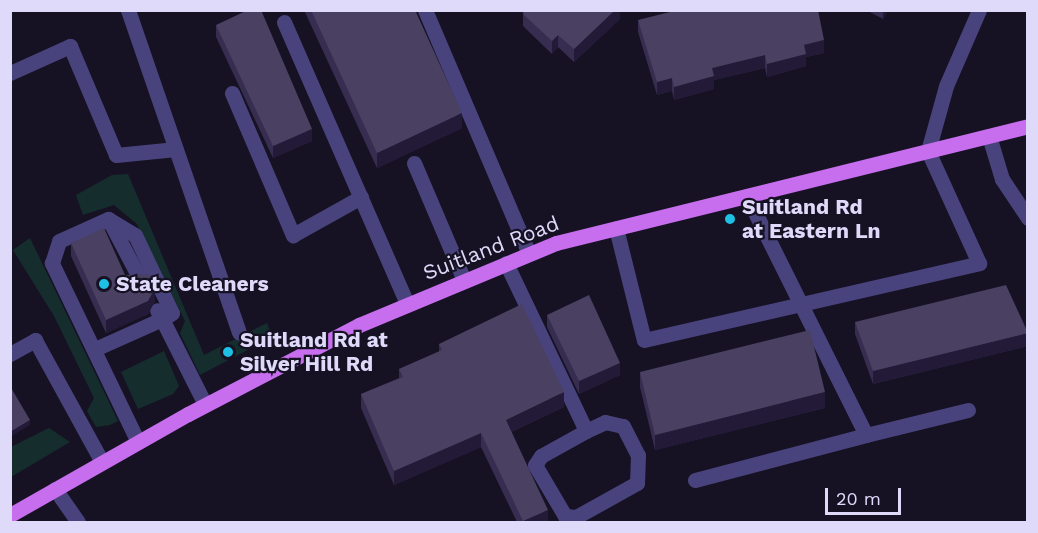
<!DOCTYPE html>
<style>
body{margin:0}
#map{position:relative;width:1038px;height:533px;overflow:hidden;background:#161224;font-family:"Work Sans",sans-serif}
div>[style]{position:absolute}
.green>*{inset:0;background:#162d2e}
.minor>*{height:15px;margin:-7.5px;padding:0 7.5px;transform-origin:7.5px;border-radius:7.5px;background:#49437d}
.major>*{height:15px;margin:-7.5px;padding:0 7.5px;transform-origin:7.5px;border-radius:7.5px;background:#c66eed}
.wall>*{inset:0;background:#372d50}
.shaded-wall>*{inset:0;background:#221a37}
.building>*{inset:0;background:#494062}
.dots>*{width:16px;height:16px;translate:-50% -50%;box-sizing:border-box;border:3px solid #161224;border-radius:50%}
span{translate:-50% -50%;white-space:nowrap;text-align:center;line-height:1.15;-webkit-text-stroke:4.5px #161224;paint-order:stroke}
.poi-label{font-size:21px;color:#e0dafa;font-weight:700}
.left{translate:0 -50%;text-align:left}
.street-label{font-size:21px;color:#e0dafa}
.frame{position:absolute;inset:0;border:12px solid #e0dafa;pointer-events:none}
.scale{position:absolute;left:825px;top:488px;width:76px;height:27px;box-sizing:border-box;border:3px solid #e0dafa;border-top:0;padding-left:8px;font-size:18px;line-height:21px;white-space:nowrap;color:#e0dafa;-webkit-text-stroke:4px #161224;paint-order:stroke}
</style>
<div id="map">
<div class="green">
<div style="clip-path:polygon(128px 174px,204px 355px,267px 323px,272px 337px,200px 375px,180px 333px,185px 321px,137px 224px,114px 205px,83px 215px,76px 195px,112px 175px)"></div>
<div style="clip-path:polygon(30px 238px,118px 421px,110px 425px,96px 427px,87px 411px,94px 398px,54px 316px,13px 250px)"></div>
<div style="clip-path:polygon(164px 351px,179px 386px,173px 394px,138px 409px,121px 372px)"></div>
<div style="clip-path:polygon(49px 428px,70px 442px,11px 477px,11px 447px)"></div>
</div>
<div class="minor">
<div style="left:128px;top:10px;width:341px;rotate:71deg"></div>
<div style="left:425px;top:10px;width:265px;rotate:66.9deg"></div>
<div style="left:284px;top:22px;width:307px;rotate:66.4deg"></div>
<div style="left:10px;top:73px;width:66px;rotate:-24.2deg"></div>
<div style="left:70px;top:46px;width:118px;rotate:67.1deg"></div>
<div style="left:116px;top:155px;width:60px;rotate:-5.7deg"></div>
<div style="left:232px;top:93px;width:155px;rotate:66.8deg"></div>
<div style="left:293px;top:235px;width:78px;rotate:-29.2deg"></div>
<div style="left:989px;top:136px;width:45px;rotate:73.2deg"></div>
<div style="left:1002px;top:179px;width:47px;rotate:56.3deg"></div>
<div style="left:414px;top:163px;width:127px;rotate:66.9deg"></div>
<div style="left:109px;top:220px;width:69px;rotate:62.3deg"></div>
<div style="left:616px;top:228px;width:115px;rotate:76deg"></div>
<div style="left:644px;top:340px;width:344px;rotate:-12.9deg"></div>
<div style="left:979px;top:263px;width:123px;rotate:-114.5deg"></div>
<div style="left:928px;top:151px;width:67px;rotate:-74.5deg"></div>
<div style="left:946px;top:86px;width:83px;rotate:-66.5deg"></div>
<div style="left:506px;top:263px;width:186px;rotate:64.5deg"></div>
<div style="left:586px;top:431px;width:21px;rotate:-25deg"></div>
<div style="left:605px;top:422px;width:18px;rotate:13deg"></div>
<div style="left:623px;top:426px;width:33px;rotate:63deg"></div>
<div style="left:638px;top:455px;width:28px;rotate:92deg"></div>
<div style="left:637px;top:483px;width:70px;rotate:150.9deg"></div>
<div style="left:576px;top:517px;width:11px;rotate:-175deg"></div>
<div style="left:565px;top:516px;width:59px;rotate:-120.5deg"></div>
<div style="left:535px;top:465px;width:11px;rotate:-56deg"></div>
<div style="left:541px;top:456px;width:51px;rotate:-29.1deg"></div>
<div style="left:95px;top:349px;width:73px;rotate:-24.1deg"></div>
<div style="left:162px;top:319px;width:10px;rotate:-119deg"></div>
<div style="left:10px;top:354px;width:29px;rotate:-29deg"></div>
<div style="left:35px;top:340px;width:139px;rotate:61.2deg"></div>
<div style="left:866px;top:435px;width:105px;rotate:-13.8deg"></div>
<div style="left:138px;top:442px;width:199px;rotate:-115.7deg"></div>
<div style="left:52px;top:263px;width:23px;rotate:-72deg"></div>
<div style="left:59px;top:241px;width:54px;rotate:-24.2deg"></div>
<div style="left:108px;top:219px;width:31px;rotate:31deg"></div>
<div style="left:135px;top:235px;width:86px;rotate:64.6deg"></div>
<div style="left:172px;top:313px;width:12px;rotate:149deg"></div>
<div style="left:162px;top:319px;width:95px;rotate:63.2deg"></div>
<div style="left:695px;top:480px;width:177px;rotate:-14.7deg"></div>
<div style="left:866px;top:435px;width:267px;rotate:-116.5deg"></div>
<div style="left:55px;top:489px;width:40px;rotate:55.1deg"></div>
</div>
<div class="major">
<div style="left:10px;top:515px;width:205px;rotate:-29.6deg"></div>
<div style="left:188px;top:414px;width:193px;rotate:-27.5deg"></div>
<div style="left:359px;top:325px;width:213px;rotate:-22.6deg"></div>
<div style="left:556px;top:243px;width:486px;rotate:-13.9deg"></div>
</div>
<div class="wall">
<div style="clip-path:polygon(304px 10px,415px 10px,462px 128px,377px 168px)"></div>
<div style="clip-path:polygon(520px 10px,620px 10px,620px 19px,574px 62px,558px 47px,552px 54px,523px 26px,523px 13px)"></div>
<div style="clip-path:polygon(866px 10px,888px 10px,883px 19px)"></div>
<div style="clip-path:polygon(638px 20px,824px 53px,806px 57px,806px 66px,767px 77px,765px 68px,714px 80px,714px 89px,674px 100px,672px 91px,657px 95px,638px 32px)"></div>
<div style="clip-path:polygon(216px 25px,312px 141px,273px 158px,216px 37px)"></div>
<div style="clip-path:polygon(71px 243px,125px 275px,155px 301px,148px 314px,106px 333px,71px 256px)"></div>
<div style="clip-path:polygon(547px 315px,620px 375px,579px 394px,547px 327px)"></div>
<div style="clip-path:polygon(855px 322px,1028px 333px,1028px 346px,873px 384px,855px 334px)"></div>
<div style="clip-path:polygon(439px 344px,564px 407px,511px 432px,548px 522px,517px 522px,481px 447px,394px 485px,361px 408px,361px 394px,399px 378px,399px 369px,439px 352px)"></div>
<div style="clip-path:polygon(640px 372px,825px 408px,655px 450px,640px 387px)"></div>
</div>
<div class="shaded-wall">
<div style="clip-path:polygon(615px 10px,620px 10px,620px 19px,574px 62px,574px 49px)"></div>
<div style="clip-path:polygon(883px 10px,888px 10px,883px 19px)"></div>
<div style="clip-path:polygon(558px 35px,558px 47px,552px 54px,552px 41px)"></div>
<div style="clip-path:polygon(824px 40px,824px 53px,806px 57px,806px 66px,767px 77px,767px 64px,804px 45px)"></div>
<div style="clip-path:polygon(765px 55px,765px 68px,714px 80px,714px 89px,674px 100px,674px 87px,712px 68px)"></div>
<div style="clip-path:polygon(672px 78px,672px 91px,657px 95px,657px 82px)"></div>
<div style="clip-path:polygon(462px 113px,462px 128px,377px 168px,377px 153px)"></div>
<div style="clip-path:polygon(312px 129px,312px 141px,273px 158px,273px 146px)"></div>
<div style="clip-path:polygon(155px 288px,155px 301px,148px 314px,106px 333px,106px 320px)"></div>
<div style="clip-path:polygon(1028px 333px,1028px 346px,873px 384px,873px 371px)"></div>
<div style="clip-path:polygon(620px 363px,620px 375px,579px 394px,579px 381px)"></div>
<div style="clip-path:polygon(564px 392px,564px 407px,506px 434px,506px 420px)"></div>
<div style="clip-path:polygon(825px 392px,825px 408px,655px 450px,655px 435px)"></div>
<div style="clip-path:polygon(30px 420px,30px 425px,10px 437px,10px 432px)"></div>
<div style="clip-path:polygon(481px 433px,481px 447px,394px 485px,394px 471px)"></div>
<div style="clip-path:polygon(548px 510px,548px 522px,523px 522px,523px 521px)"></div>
</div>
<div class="building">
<div style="clip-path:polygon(248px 10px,261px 10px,312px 129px,273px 146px,216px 25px)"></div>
<div style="clip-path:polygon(311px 10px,415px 10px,462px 113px,377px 153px)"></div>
<div style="clip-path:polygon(526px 10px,615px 10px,574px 49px,558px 35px,552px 41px,523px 14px)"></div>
<div style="clip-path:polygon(678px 10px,818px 10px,824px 40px,804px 45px,806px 54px,767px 64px,765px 55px,712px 68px,714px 76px,674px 87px,672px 78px,657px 82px,638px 20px)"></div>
<div style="clip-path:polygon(104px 228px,125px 275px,149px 274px,155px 288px,148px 301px,106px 320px,71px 243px)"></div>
<div style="clip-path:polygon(1006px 285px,1028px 333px,873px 371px,855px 322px)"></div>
<div style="clip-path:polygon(589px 295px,620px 363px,579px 381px,547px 315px)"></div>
<div style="clip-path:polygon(522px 304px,564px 392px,506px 420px,548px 510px,523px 521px,481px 433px,394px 471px,361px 394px,403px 377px,399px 369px,442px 350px,439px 344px)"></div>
<div style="clip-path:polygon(810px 330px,825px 392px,655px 435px,640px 372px)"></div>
<div style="clip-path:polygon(10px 386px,30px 420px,10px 432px)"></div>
</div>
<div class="dots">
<div style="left:730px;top:219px;background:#1ec1e3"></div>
<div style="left:104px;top:284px;background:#1ec1e3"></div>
<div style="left:228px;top:352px;background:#1ec1e3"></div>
</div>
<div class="poi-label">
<span class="left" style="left:742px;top:219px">Suitland Rd<br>at Eastern Ln</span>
<span class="left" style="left:116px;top:284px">State Cleaners</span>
<span class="left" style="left:240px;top:352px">Suitland Rd at<br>Silver Hill Rd</span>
</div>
<div class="street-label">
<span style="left:491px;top:248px;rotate:-21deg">Suitland Road</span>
</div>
<div class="frame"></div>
<div class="scale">20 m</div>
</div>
